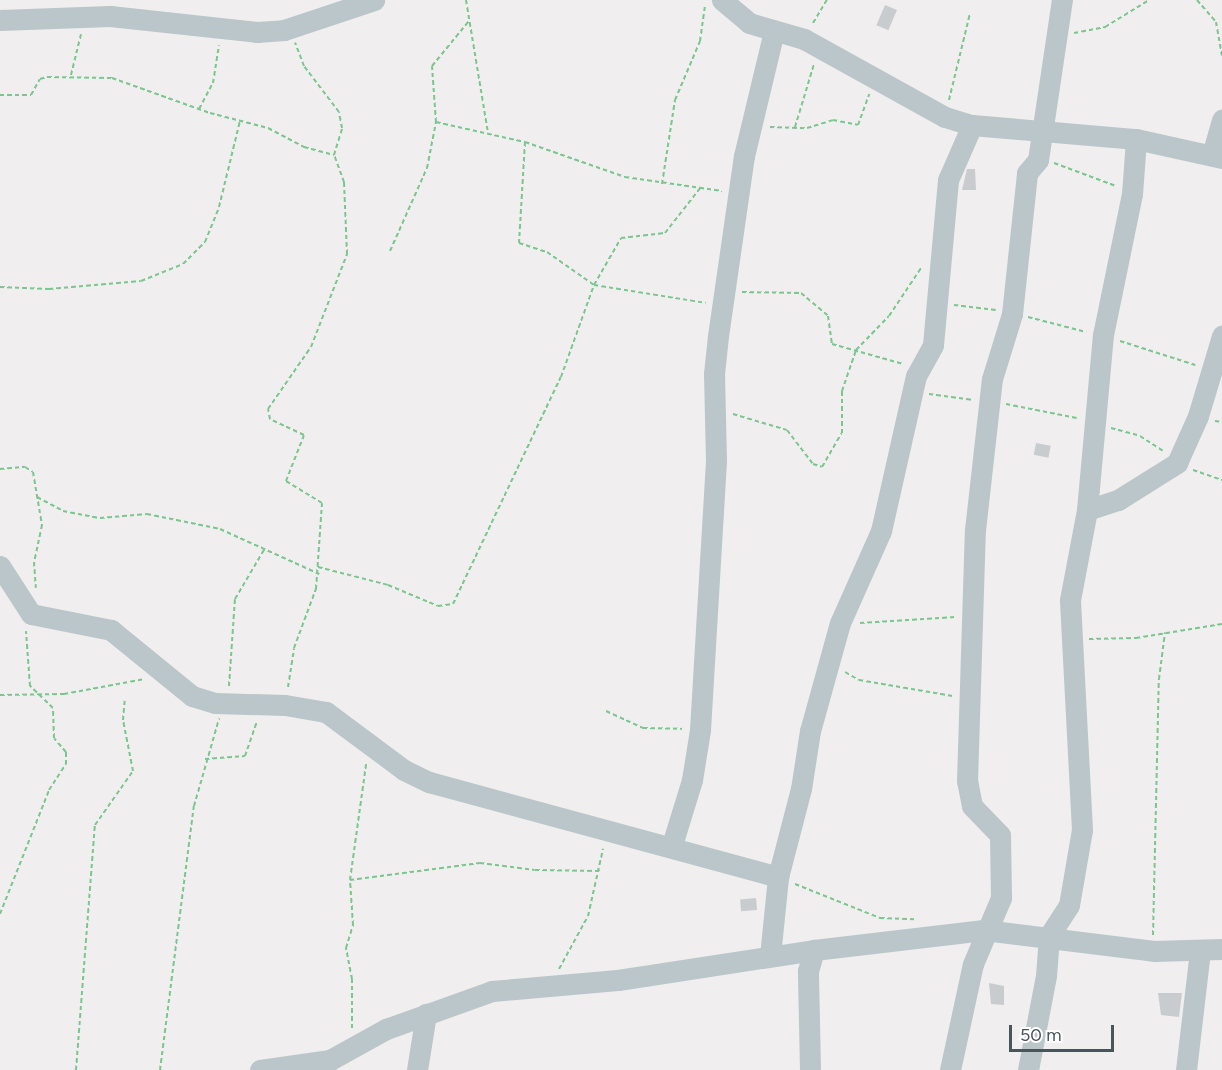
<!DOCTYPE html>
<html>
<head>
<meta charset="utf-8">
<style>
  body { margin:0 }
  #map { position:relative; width:1222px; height:1070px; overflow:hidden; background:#f0eeee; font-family:Figtree,sans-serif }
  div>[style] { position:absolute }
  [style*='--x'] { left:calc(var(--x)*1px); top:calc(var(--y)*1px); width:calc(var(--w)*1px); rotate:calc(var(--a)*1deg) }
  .building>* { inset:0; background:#c8cccf; transform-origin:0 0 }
  .path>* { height:2px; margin-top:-1px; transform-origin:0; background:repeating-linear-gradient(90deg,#7ac68e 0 4.5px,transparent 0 7.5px) }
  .minor>* { height:21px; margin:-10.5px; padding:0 10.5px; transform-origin:10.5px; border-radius:10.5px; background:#bac6c9 }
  span { translate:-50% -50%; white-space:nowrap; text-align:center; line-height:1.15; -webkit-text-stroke:4.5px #fff; paint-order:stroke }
  .scale { position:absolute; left:1009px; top:1025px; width:105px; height:27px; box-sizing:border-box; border:3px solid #485559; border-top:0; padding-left:8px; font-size:18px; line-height:21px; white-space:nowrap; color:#485559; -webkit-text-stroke:4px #fff; paint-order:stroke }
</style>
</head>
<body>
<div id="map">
  <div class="building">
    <div style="left:885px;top:5px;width:13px;height:22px;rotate:23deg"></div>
    <div style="clip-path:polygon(967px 169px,975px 169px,976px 190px,962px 190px)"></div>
    <div style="left:1036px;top:443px;width:15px;height:12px;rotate:11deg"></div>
    <div style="left:756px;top:898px;width:12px;height:16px;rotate:85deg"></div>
    <div style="clip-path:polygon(989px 983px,1004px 986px,1004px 1005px,991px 1004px)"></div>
    <div style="clip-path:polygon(1158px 993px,1182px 993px,1179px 1017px,1161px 1015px)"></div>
  </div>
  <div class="path">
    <div style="--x:466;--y:0;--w:135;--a:80.6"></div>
    <div style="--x:1197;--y:0;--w:29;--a:49"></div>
    <div style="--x:1216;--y:22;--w:34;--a:80"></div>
    <div style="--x:813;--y:23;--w:27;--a:-59"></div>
    <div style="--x:1074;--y:33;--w:32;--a:-11"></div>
    <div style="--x:1105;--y:27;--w:52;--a:-31.5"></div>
    <div style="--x:71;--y:75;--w:42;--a:-76.3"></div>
    <div style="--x:0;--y:95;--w:31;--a:0"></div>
    <div style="--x:31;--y:95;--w:18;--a:-61"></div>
    <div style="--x:40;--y:79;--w:7;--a:-16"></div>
    <div style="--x:47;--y:77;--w:65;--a:0.9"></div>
    <div style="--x:112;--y:78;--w:104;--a:19.7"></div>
    <div style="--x:210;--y:113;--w:60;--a:14.5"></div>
    <div style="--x:268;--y:128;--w:41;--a:27.8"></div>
    <div style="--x:304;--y:147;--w:31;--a:15"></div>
    <div style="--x:949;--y:100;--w:89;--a:-76.4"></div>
    <div style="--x:199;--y:109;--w:30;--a:-62"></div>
    <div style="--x:213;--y:83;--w:38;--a:-81"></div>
    <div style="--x:436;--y:122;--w:91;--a:12.7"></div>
    <div style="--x:525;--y:142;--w:106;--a:19.3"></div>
    <div style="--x:625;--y:177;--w:98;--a:8.2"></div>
    <div style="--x:770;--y:127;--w:37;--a:2"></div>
    <div style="--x:807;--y:128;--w:27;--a:-17"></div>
    <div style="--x:833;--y:120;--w:25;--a:11"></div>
    <div style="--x:858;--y:125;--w:33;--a:-70"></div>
    <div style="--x:795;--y:127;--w:66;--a:-73.2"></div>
    <div style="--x:525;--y:142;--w:101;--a:93.4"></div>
    <div style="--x:519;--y:243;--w:29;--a:18"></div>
    <div style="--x:547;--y:252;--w:57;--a:35.1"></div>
    <div style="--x:594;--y:285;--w:113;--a:9.1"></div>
    <div style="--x:1054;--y:163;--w:66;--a:20.4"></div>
    <div style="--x:662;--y:184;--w:85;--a:-81.2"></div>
    <div style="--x:675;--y:100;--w:64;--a:-67"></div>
    <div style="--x:700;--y:41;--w:36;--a:-82"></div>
    <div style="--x:390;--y:251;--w:91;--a:-66"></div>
    <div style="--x:427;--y:168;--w:47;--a:-78.9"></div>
    <div style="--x:436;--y:122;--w:56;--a:-94.1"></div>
    <div style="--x:432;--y:66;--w:58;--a:-50.6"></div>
    <div style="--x:0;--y:287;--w:49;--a:2.3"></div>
    <div style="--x:49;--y:289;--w:92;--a:-5"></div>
    <div style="--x:141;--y:281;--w:45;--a:-22"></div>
    <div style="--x:183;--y:264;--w:31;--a:-45"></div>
    <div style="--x:205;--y:242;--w:38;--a:-68"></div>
    <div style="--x:219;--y:207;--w:89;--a:-76.3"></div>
    <div style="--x:742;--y:292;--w:59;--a:1"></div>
    <div style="--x:801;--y:293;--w:35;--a:40"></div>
    <div style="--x:828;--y:316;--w:28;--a:82"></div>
    <div style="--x:832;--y:344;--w:74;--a:15.7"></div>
    <div style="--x:954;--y:305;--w:42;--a:6.8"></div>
    <div style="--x:1028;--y:317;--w:60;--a:14.5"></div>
    <div style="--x:1120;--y:341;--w:79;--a:17.7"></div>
    <div style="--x:929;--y:394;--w:45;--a:7.6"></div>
    <div style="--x:1006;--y:404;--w:72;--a:11.2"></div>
    <div style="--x:733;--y:414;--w:56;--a:16.5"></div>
    <div style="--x:787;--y:430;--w:43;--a:52.6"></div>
    <div style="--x:813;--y:464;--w:9;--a:18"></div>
    <div style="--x:822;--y:467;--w:39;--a:-60"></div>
    <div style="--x:842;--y:433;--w:42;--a:-90"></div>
    <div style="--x:842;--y:391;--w:43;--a:-71.1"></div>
    <div style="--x:856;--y:350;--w:47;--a:-45.9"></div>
    <div style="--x:889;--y:316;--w:58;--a:-56.3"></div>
    <div style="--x:1215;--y:421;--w:7;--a:8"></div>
    <div style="--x:1111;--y:428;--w:30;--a:15"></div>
    <div style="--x:1140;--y:436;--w:27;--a:33"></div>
    <div style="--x:0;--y:469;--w:25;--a:-5"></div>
    <div style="--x:25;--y:467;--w:9;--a:32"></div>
    <div style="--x:33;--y:472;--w:54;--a:80.4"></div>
    <div style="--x:42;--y:525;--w:38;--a:102"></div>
    <div style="--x:34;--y:562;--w:26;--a:86"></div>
    <div style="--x:1193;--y:470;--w:31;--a:19"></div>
    <div style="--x:37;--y:497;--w:30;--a:28"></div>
    <div style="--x:63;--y:511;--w:38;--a:11"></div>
    <div style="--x:100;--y:518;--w:47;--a:-4.9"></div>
    <div style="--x:147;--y:514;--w:75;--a:11.6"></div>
    <div style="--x:220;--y:529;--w:109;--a:24.4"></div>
    <div style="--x:318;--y:567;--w:72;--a:14.4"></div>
    <div style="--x:388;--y:585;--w:54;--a:22.8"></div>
    <div style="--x:438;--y:606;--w:15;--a:-8"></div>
    <div style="--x:453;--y:604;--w:251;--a:-64.6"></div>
    <div style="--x:561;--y:377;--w:98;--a:-70.3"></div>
    <div style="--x:594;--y:285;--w:54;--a:-60.1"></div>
    <div style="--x:621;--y:238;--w:44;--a:-6.5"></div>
    <div style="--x:665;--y:233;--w:58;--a:-52"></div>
    <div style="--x:860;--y:623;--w:96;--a:-3.6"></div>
    <div style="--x:1089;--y:639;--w:47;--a:-1.2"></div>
    <div style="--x:1136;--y:638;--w:87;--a:-9.2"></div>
    <div style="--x:845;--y:672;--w:16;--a:30"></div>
    <div style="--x:859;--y:680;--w:95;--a:9.7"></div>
    <div style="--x:229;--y:686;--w:87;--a:-86.1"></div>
    <div style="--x:235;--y:599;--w:59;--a:-59.5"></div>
    <div style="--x:288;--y:687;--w:39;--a:-81"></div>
    <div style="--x:294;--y:648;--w:63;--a:-69.6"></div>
    <div style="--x:316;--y:589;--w:86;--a:-86"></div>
    <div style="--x:322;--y:503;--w:42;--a:-148.6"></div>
    <div style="--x:286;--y:481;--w:49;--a:-68.6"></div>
    <div style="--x:304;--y:435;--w:38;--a:-155"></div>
    <div style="--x:270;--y:419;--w:10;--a:-101"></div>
    <div style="--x:268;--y:409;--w:75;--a:-55.3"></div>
    <div style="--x:311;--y:347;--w:100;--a:-68.8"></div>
    <div style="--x:347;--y:254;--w:72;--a:-92.4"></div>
    <div style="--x:344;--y:182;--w:29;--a:-110"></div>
    <div style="--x:334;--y:155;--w:28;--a:-73"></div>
    <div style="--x:342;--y:128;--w:16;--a:-101"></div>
    <div style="--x:339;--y:112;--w:58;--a:-127.3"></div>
    <div style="--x:304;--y:66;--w:25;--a:-111"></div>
    <div style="--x:0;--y:695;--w:64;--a:-0.9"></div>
    <div style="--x:64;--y:694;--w:82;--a:-10.5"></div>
    <div style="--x:606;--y:711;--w:41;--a:24.7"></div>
    <div style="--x:643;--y:728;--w:39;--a:1"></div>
    <div style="--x:205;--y:759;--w:40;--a:-4.3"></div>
    <div style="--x:245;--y:756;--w:36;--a:-71"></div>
    <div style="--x:350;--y:880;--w:131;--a:-7.5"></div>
    <div style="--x:480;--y:863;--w:55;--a:7.3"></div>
    <div style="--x:535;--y:870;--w:65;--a:0.9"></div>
    <div style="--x:795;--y:884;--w:92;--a:21.8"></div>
    <div style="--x:880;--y:918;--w:34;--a:2"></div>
    <div style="--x:0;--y:914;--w:133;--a:-68.4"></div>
    <div style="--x:49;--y:790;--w:31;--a:-57"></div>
    <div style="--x:66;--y:764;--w:12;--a:-90"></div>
    <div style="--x:66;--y:752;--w:18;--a:-131"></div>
    <div style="--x:54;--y:738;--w:30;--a:-92"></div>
    <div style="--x:53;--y:708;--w:32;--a:-136"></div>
    <div style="--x:30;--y:686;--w:55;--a:-94.2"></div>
    <div style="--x:1153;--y:935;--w:256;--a:-88.7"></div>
    <div style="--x:1159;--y:679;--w:47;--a:-82.7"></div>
    <div style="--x:559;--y:969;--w:60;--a:-61.3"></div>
    <div style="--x:588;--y:916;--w:69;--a:-77.4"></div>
    <div style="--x:352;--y:1028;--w:49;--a:-90"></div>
    <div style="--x:352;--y:979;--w:32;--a:-101"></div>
    <div style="--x:346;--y:948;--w:24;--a:-73"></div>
    <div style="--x:353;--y:925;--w:45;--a:-93.8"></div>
    <div style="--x:350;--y:880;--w:117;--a:-82.1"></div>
    <div style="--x:76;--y:1070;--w:246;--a:-85.6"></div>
    <div style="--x:95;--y:825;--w:66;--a:-54.9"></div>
    <div style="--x:133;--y:771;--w:52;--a:-101.1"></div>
    <div style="--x:123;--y:720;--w:21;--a:-85"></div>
    <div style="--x:160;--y:1070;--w:266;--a:-82.7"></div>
    <div style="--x:194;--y:806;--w:91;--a:-74"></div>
  </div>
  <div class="minor">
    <div style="--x:722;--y:0;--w:35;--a:40"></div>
    <div style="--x:749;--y:23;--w:57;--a:16.2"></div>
    <div style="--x:804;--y:39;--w:161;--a:29"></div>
    <div style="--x:945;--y:117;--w:28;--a:17"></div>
    <div style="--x:972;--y:125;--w:165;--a:4.9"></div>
    <div style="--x:1136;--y:139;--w:88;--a:12.5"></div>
    <div style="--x:0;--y:20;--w:110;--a:-2.1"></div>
    <div style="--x:110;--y:16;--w:148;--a:6.2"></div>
    <div style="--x:257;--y:32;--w:27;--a:-4"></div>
    <div style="--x:284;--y:30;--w:95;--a:-18.4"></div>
    <div style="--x:1212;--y:155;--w:37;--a:-74"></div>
    <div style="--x:1087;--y:510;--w:33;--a:-18"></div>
    <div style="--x:1118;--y:500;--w:70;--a:-32.1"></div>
    <div style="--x:1177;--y:463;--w:51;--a:-65.9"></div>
    <div style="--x:1198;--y:416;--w:84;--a:-73.3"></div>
    <div style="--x:0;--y:566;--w:57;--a:57.1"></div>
    <div style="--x:31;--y:614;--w:82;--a:11.3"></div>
    <div style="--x:111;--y:630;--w:104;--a:39.2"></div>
    <div style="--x:192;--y:696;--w:24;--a:17"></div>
    <div style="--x:215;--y:703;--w:70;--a:1.6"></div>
    <div style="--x:285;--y:705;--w:42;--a:9.7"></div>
    <div style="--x:326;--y:712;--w:97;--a:36.6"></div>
    <div style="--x:404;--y:770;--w:28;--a:26"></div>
    <div style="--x:429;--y:782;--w:362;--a:15.2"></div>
    <div style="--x:672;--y:845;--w:68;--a:-72.9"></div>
    <div style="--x:692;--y:780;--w:51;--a:-80.9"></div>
    <div style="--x:700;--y:730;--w:269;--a:-86.6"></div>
    <div style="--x:716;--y:461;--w:87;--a:-91.3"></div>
    <div style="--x:714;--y:374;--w:38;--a:-84"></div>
    <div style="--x:718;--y:336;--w:182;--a:-81.8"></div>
    <div style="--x:744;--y:156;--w:129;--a:-76.5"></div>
    <div style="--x:770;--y:956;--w:79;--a:-84.2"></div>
    <div style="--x:778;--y:877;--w:91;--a:-75.4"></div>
    <div style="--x:801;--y:789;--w:59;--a:-81.2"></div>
    <div style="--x:810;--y:731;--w:112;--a:-74.5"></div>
    <div style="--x:840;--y:623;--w:101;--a:-66"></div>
    <div style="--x:881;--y:531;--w:159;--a:-77.3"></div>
    <div style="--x:916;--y:376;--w:35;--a:-61"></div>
    <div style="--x:933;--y:345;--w:166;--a:-84.8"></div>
    <div style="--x:948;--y:180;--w:60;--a:-66.4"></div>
    <div style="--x:260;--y:1070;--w:71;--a:-8.1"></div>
    <div style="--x:330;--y:1060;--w:64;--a:-29"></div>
    <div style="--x:386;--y:1029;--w:113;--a:-19.7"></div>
    <div style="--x:492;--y:991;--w:126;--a:-5"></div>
    <div style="--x:618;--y:980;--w:198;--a:-8.7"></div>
    <div style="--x:814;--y:950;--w:171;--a:-6.7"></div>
    <div style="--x:984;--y:930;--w:171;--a:7"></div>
    <div style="--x:1154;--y:951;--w:68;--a:-1.7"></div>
    <div style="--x:417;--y:1070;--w:57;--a:-80.9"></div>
    <div style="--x:810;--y:1070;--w:99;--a:-91.2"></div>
    <div style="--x:808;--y:971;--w:22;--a:-74"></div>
    <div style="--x:950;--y:1070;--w:108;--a:-77.8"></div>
    <div style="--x:973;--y:964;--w:72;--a:-67"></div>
    <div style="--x:1001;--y:898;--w:63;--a:-90.9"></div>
    <div style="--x:1000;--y:835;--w:40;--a:-134"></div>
    <div style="--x:972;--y:806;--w:25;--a:-101"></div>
    <div style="--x:967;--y:781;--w:251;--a:-88.2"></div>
    <div style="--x:975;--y:530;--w:152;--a:-83.6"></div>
    <div style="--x:992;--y:379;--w:68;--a:-72.9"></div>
    <div style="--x:1012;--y:314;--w:142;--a:-83.9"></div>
    <div style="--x:1027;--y:173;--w:17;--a:-50"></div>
    <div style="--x:1038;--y:160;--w:162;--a:-81.5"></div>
    <div style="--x:1028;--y:1070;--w:96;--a:-79.2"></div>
    <div style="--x:1046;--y:976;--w:40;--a:-85.7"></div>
    <div style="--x:1049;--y:936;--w:37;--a:-57"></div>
    <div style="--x:1069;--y:905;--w:76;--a:-80.2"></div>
    <div style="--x:1082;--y:830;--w:230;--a:-93"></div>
    <div style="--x:1070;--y:600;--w:92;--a:-79.3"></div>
    <div style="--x:1087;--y:510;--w:176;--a:-84.8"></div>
    <div style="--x:1103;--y:335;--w:144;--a:-78.4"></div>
    <div style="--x:1132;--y:194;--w:55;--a:-85.8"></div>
    <div style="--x:1186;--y:1070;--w:120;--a:-83.3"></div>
  </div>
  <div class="scale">50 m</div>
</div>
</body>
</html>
